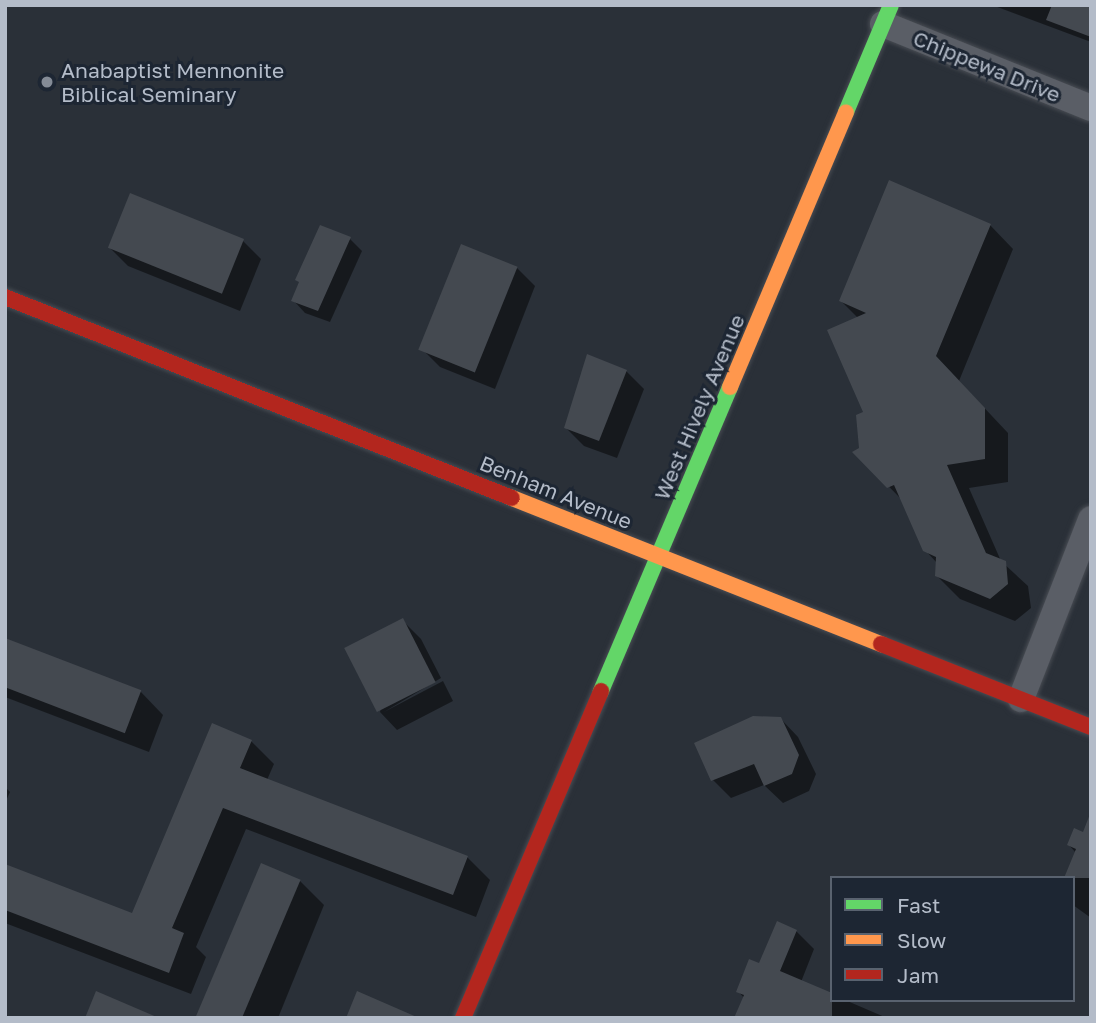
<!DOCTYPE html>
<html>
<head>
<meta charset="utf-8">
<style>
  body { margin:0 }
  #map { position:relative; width:1096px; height:1023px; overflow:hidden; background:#2a3038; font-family:"Golos Text",sans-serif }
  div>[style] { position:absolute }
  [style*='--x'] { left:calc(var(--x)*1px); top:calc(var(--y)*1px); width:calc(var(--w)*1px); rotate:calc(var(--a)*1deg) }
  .shadow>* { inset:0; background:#0007 }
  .building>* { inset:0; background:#444950; transform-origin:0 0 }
  .roads { filter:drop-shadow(0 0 2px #484c53) drop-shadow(0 0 2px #484c53) }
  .street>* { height:26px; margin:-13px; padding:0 13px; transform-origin:13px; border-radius:13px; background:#5a5e66 }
  .fast>* { height:16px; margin:-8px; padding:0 8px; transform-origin:8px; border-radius:8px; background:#63d668 }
  .slow>* { height:16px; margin:-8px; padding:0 8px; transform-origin:8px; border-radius:8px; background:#ff974d }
  .jam>* { height:16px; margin:-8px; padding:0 8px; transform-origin:8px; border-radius:8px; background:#b3261e }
  .dots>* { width:19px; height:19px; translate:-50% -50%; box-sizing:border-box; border:4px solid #1d2633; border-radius:50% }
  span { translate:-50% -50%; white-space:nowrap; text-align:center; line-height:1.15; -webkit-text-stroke:6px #1d2633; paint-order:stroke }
  .street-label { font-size:21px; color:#b4bcc9 }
  .poi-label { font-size:21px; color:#b4bcc9 }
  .left { translate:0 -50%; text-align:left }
  .frame { position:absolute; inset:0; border:7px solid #b4bcc9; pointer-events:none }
  .legend { position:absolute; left:830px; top:876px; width:245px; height:126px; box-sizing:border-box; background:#1d2633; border:2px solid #59626f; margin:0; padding:9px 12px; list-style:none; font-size:21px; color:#b4bcc9 }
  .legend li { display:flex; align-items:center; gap:14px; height:35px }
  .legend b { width:35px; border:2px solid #59626f }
</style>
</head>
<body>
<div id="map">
  <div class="shadow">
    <div style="clip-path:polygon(992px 5px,1091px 5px,1091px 42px)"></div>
    <div style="clip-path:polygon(990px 225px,1013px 249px,959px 381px,1008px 433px,1008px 482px,969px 488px,1001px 561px,1028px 586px,1031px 608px,1015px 621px,960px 599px,936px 575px,937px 563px,925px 550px,903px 501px,855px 452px,861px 449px,865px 413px,858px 318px,841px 301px)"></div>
    <div style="clip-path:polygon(350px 239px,362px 251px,330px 322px,305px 313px,294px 301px)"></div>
    <div style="clip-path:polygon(243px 241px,261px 259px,240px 311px,128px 266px,110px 248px)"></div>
    <div style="clip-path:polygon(517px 268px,535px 286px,495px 389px,440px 367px,422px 349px)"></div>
    <div style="clip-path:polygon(626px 371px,644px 389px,617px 458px,584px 446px,566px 428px)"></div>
    <div style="clip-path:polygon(403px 621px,421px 639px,441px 678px,384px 712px,443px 681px,453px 701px,397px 730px,380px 712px)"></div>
    <div style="clip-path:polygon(5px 639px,140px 691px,163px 715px,149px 752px,5px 697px)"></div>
    <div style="clip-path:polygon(780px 718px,798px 737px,816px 774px,809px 791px,783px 803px,764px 785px,731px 798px,713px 780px)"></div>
    <div style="clip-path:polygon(251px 741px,274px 764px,267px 780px,467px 857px,490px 880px,476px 917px,246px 829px,196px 947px,206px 957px,191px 994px,5px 923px,5px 866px,133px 915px)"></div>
    <div style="clip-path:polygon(5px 787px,10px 792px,5px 803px)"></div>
    <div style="clip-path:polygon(1091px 819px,1091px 918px,1073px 905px,1076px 853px,1069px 845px,1084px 834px)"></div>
    <div style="clip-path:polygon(300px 881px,324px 905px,278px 1018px,199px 1018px)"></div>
    <div style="clip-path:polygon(796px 931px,814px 949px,801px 982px,832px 1000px,845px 1000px,887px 1018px,736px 1018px,744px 998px,738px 991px)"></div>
  </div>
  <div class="building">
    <div style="clip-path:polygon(1052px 5px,1091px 5px,1091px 37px,1046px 20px)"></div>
    <div style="clip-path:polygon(889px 180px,991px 224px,936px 356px,985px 408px,985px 459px,947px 465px,986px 553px,1006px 561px,1008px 584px,990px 599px,935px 576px,936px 557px,923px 551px,894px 485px,887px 488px,852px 452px,859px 448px,856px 415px,863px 412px,827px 330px,866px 313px,839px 301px)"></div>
    <div style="left:130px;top:193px;width:123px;height:59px;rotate:22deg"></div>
    <div style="clip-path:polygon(320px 225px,351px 237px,318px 311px,291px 301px,299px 282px,295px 280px)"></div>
    <div style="left:461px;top:244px;width:61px;height:114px;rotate:22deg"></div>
    <div style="clip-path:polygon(587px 354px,627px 370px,599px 441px,564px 428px)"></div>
    <div style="left:403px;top:618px;width:72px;height:66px;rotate:63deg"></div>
    <div style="left:5px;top:638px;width:146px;height:46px;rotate:21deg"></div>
    <div style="clip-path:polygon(753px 716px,781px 717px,799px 755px,792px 774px,764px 786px,754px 764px,711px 781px,694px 743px)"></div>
    <div style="clip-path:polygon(212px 723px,252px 740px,240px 768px,468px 856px,453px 895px,223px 808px,172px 928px,184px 933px,169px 973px,5px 910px,5px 864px,132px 913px)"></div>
    <div style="clip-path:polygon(1090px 814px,1091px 878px,1064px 878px,1076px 849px,1067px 845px,1074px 828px,1083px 832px)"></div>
    <div style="left:261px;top:863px;width:43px;height:168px;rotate:23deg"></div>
    <div style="clip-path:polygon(777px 921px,797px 930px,780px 971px,832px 993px,832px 1018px,734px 1018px,744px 995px,736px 992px,749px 959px,759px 963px)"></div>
    <div style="clip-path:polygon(96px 991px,159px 1018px,85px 1018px)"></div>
    <div style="clip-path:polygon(357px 991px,419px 1018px,346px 1018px)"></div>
  </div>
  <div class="roads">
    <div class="street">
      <div style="--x:883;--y:24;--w:224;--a:22"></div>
      <div style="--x:1021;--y:699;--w:193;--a:-68.7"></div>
    </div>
    <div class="fast">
      <div style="--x:846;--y:112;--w:116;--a:-67.2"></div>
      <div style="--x:601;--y:691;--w:330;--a:-67"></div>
    </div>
    <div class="slow">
      <div style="--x:730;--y:387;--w:298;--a:-67.1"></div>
      <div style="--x:512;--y:498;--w:397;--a:21.6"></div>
    </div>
    <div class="jam">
      <div style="--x:5;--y:297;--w:545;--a:21.63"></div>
      <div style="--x:881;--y:644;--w:226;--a:21.6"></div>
      <div style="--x:463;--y:1018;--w:355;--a:-67.1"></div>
    </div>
  </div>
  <div class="dots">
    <div style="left:47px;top:82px;background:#848b96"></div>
  </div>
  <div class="street-label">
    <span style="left:987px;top:66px;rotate:22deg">Chippewa Drive</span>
    <span style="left:699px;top:407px;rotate:-67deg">West Hively Avenue</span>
    <span style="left:556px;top:492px;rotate:22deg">Benham Avenue</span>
  </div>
  <div class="poi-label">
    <span class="left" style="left:61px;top:82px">Anabaptist Mennonite<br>Biblical Seminary</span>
  </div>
  <div class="frame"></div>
  <ul class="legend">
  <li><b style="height:9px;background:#63d668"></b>Fast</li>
  <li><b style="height:9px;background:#ff974d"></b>Slow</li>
  <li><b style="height:9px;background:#b3261e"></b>Jam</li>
  </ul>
</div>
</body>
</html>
